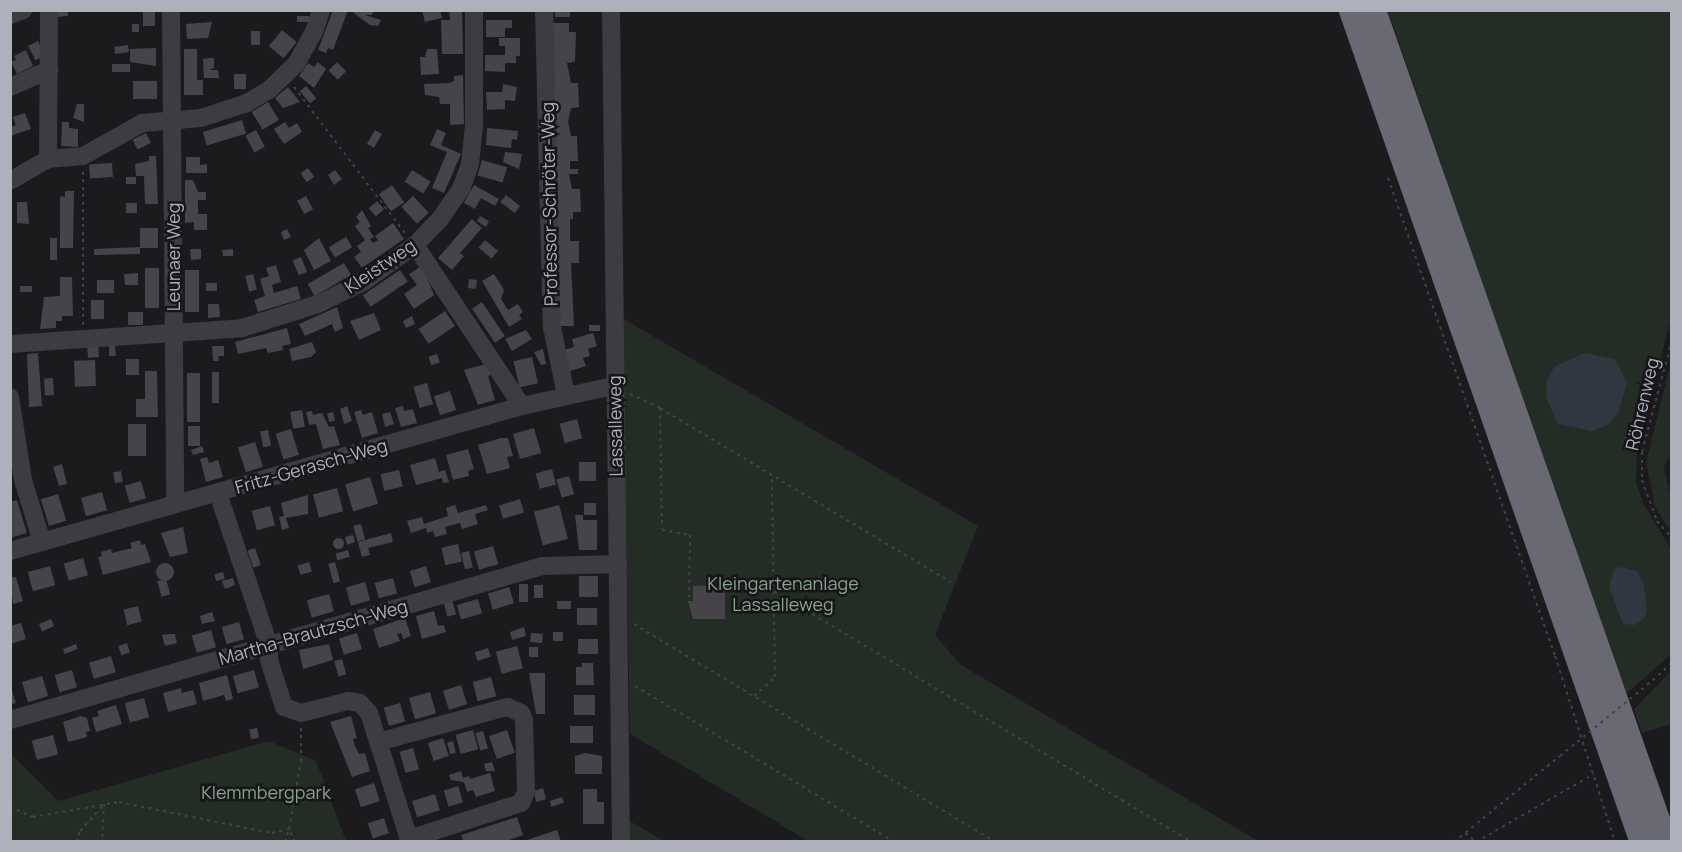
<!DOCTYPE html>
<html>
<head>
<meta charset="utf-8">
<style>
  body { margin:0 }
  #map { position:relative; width:1682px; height:852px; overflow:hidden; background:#1b1a1c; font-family:Manrope,sans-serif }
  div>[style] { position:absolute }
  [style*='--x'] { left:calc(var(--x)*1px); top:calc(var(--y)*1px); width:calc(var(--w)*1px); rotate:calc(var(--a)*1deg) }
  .green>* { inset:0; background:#242c26 }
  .water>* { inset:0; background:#313740 }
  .building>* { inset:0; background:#454549; transform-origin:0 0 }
  .round { border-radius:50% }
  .path>* { height:2px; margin-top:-1px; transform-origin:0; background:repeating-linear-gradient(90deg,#424348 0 3px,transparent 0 7.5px) }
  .minor>* { height:18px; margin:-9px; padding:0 9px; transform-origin:9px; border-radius:9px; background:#3c3c41 }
  .highway>* { height:27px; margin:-13.5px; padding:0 13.5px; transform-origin:13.5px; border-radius:13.5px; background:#686972 }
  .path-bridge>* { height:2px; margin-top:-1px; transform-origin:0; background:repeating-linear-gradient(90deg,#424348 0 3px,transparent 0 7.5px) }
  span { translate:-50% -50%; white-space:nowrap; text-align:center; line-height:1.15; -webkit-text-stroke:5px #161517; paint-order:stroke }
  .street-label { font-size:18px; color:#aeb0bb }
  .park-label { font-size:18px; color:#87a48c }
  .frame { position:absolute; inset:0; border:12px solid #aeb0bb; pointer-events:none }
</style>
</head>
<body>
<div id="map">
  <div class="green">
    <div style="clip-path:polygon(1388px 11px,1671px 11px,1671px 318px,1637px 454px,1636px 482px,1643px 503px,1671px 549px,1671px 654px,1625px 695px)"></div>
    <div style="clip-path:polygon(622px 318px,978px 526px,935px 635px,961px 665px,1258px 841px,808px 841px,630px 734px)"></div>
    <div style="clip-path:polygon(1671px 361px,1671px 454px,1664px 466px,1671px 499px,1671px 532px,1655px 507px,1646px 462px)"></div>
    <div style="clip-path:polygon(1671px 671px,1671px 724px,1642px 733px,1634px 709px)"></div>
    <div style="clip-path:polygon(269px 741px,316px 761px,346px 841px,11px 841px,11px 754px,59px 801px)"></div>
    <div style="clip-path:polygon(628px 820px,664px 841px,630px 841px)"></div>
  </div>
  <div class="water">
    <div style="clip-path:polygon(1585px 353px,1615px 359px,1627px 383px,1619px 411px,1608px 425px,1591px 431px,1558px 424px,1546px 398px,1547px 379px,1555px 366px)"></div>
    <div style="clip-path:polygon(1621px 567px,1637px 571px,1643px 582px,1647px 610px,1645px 618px,1635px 625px,1623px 624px,1609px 587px,1614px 569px)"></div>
  </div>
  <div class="building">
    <div style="clip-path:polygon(55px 10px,68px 10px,68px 16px,55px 17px)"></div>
    <div style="left:143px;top:10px;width:12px;height:16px"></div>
    <div style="clip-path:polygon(333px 10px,348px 10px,333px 50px,328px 48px,326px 53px,318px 50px)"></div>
    <div style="clip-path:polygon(350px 10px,374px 10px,372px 15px,365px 15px,381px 20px,378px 26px,370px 25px)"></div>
    <div style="clip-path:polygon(422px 10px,440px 10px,442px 18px,425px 22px)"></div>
    <div style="clip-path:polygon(449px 10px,462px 10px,463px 54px,442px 54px,441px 20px,450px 20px)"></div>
    <div style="left:555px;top:10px;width:15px;height:7px"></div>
    <div style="left:297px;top:16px;width:12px;height:6px"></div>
    <div style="clip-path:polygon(486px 20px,512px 20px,512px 28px,505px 28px,505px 37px,486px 37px)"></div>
    <div style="clip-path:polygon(212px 22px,208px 38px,187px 39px,186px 24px)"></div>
    <div style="clip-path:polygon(553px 23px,569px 23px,569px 32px,576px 32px,575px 62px,567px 63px,571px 83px,578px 83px,579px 107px,571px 108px,568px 122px,571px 136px,577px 136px,578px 161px,570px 161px,570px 169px,578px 169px,578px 174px,569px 174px,570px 180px,572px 189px,580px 189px,581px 212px,573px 212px,573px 219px,570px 219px,570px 241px,579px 241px,579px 263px,571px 263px,574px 326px,560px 326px)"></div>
    <div style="left:132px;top:24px;width:7px;height:8px"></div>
    <div style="left:282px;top:30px;width:19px;height:21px;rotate:39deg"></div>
    <div style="left:251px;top:31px;width:9px;height:14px"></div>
    <div style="clip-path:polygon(499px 38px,520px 38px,520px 56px,516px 56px,516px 63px,505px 63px,505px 72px,485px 71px,485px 55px,505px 55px,505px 46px,499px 46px)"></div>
    <div style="left:38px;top:41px;width:16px;height:11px;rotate:63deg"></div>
    <div style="left:128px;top:45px;width:7px;height:14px;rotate:82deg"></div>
    <div style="clip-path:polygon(156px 48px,156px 66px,130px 62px,130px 49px)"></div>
    <div style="clip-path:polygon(184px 49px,197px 49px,197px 80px,203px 80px,203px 95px,184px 95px)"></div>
    <div style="clip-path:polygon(427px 49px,437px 49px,439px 74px,421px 75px,420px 57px,425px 57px)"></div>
    <div style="clip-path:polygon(26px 50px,33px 66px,17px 74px,11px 62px,16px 60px,14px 56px)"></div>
    <div style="clip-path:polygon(209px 58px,214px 58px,214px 68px,209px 70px,218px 70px,219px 78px,204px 78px,203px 59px)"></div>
    <div style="clip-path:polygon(318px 62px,326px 69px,314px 88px,299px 76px,308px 63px,314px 67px)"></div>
    <div style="left:337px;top:62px;width:13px;height:12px;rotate:45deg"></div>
    <div style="left:112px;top:64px;width:18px;height:8px"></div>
    <div style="left:234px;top:74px;width:12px;height:15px"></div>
    <div style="clip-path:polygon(463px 75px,464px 124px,450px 125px,450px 104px,440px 104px,439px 97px,425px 95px,424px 84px,449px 83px,454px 81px,454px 76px)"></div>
    <div style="left:133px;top:81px;width:24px;height:18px"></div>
    <div style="clip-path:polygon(503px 84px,517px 87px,515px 101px,505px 100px,505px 109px,487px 110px,486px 92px,502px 92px)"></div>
    <div style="left:306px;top:86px;width:16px;height:8px;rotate:50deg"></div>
    <div style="clip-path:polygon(288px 87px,300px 102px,283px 108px,275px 98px)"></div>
    <div style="left:268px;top:102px;width:21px;height:19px;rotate:59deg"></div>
    <div style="clip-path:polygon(77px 104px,84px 104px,84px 122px,73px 118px)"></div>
    <div style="clip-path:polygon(25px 113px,31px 129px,10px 136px,10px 127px,16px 125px,13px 117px)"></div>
    <div style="left:242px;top:120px;width:14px;height:41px;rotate:73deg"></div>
    <div style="clip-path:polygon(62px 122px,69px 122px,69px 128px,78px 129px,78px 147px,61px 146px)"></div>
    <div style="clip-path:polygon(285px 122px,289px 128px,297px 123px,302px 132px,284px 144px,274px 129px)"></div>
    <div style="clip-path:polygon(487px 128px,518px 131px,517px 140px,512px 139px,511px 148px,486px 145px)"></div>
    <div style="clip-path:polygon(437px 129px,446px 133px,441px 145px,461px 154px,444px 193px,432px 188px,447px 152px,430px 145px)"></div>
    <div style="left:256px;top:130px;width:19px;height:12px;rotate:62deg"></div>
    <div style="left:375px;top:130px;width:8px;height:16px;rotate:30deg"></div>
    <div style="left:146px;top:133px;width:11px;height:15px;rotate:63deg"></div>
    <div style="clip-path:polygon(505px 152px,522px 154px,519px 169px,503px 162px)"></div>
    <div style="clip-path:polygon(149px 156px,156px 156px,158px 204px,145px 204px,144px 176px,136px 176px,135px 164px,149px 161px)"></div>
    <div style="clip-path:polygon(186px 157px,200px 157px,200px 165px,207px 164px,207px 173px,186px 173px)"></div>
    <div style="left:482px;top:160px;width:26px;height:16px;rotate:16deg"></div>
    <div style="left:112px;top:163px;width:14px;height:23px;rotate:86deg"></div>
    <div style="left:308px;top:168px;width:11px;height:9px;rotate:56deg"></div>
    <div style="clip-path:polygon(335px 170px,342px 179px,334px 185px,328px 175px)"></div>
    <div style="left:412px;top:170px;width:22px;height:14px;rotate:32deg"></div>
    <div style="left:126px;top:177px;width:10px;height:7px"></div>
    <div style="clip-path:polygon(185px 180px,193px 180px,198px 192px,206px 192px,206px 200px,198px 200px,198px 214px,207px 214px,207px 230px,194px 230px,194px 222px,185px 223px)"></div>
    <div style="left:392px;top:185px;width:21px;height:16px;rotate:55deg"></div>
    <div style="clip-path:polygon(474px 185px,499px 199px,495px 206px,481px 198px,475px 209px,464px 203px)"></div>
    <div style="clip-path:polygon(65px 191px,74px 191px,73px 248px,60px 248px,60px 196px,65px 197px)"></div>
    <div style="left:506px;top:195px;width:18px;height:9px;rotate:38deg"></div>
    <div style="left:306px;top:196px;width:15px;height:10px;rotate:62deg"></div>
    <div style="left:413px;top:196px;width:23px;height:16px;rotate:47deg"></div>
    <div style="left:377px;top:201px;width:11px;height:11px;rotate:49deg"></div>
    <div style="clip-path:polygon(17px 202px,27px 202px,29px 224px,17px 223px)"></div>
    <div style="left:137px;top:203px;width:10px;height:11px;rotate:90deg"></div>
    <div style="clip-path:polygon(362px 210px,371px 226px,368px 228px,374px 237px,370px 239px,373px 243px,378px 240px,375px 236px,393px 223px,404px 239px,362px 268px,354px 257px,361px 252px,357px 246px,365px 240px,355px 226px,360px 222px,356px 217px)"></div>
    <div style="clip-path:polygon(480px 216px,489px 221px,486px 227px,477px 221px)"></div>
    <div style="clip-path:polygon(472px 219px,482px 228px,460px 253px,464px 256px,452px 270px,438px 258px)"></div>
    <div style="left:140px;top:228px;width:18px;height:20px"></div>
    <div style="clip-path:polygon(287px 229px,291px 237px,284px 240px,281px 232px)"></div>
    <div style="left:346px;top:237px;width:12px;height:20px;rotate:59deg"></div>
    <div style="left:50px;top:238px;width:7px;height:22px"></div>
    <div style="clip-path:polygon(319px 238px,331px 261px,314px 270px,304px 250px)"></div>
    <div style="left:485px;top:240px;width:17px;height:10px;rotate:40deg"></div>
    <div style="clip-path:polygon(140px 247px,140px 254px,94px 255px,94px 249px)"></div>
    <div style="clip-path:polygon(190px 249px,201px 249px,201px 259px,191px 260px)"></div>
    <div style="clip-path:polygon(233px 249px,233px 256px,223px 256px,222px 250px)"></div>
    <div style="left:301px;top:257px;width:16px;height:9px;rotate:68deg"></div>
    <div style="left:344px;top:263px;width:14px;height:42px;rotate:60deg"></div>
    <div style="clip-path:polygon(276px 265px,281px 282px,272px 285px,274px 293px,297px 286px,301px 299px,258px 312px,254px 300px,265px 296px,260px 279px,269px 276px,266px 268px)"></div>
    <div style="clip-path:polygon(422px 266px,434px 295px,414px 309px,404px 294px,417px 285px,409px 274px)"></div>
    <div style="left:145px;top:268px;width:14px;height:40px"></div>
    <div style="left:185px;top:270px;width:14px;height:42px"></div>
    <div style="left:400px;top:270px;width:14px;height:45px;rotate:56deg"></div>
    <div style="clip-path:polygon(138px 273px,138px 285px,125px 285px,124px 274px)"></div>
    <div style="left:253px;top:274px;width:16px;height:8px;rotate:76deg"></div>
    <div style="clip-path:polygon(494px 274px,504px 290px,501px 299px,508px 310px,518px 304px,523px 312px,519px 315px,522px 319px,509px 327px,482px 281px)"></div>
    <div style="clip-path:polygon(60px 277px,72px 277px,73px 316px,62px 316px,62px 321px,56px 321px,56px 328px,40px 329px,44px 297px,60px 296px)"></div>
    <div style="left:469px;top:279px;width:8px;height:9px;rotate:7deg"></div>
    <div style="left:97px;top:280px;width:17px;height:13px"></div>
    <div style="left:206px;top:283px;width:11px;height:8px"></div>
    <div style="left:20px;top:286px;width:12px;height:6px"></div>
    <div style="left:104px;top:300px;width:19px;height:13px;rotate:90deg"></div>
    <div style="left:482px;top:302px;width:41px;height:12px;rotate:56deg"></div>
    <div style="clip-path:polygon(208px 304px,219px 304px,220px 317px,208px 318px)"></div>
    <div style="clip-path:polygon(337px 307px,343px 328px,335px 332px,332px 324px,305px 336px,299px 324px)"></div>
    <div style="left:445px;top:311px;width:18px;height:32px;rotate:56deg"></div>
    <div style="left:128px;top:312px;width:15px;height:13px"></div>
    <div style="clip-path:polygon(374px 313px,381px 330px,359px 340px,350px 321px)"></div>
    <div style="clip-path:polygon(412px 316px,415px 324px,406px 328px,403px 321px)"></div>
    <div style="left:589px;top:325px;width:11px;height:6px"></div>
    <div style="clip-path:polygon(287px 328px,291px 344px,282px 346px,283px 350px,268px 353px,266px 348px,238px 354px,235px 342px)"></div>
    <div style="clip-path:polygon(526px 330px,532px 339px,512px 351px,505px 339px)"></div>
    <div style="clip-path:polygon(593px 333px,597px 346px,588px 349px,590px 356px,583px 358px,586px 366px,570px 371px,564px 350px,574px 347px,572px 339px)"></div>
    <div style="clip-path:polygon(312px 342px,316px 352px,311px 357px,292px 361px,289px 349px)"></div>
    <div style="left:98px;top:343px;width:14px;height:11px;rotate:86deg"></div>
    <div style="clip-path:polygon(109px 346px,115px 346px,116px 356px,109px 356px)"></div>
    <div style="clip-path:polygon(212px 346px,224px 346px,224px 356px,218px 356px,219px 361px,213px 361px)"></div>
    <div style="clip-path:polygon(543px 349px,546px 364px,541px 365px,534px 352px)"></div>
    <div style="clip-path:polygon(38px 353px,42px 406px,29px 407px,27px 354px)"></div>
    <div style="left:437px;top:354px;width:9px;height:9px;rotate:72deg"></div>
    <div style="left:532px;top:357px;width:27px;height:19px;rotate:77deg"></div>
    <div style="left:126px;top:359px;width:13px;height:16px"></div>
    <div style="left:95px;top:360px;width:26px;height:21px;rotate:88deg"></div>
    <div style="clip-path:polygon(486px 364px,493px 374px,488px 376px,495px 400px,478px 405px,464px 370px)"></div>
    <div style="clip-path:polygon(145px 371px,157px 371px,158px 417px,136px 417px,136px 399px,145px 399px)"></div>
    <div style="left:212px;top:372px;width:7px;height:31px"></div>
    <div style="left:187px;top:373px;width:13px;height:49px"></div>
    <div style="left:53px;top:378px;width:17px;height:9px;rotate:87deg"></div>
    <div style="left:427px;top:383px;width:22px;height:14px;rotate:74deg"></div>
    <div style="left:450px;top:391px;width:20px;height:17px;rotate:72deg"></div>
    <div style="clip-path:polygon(347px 406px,352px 421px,344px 424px,340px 409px)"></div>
    <div style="clip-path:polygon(403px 406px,404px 411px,413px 409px,417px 423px,401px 427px,395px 408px)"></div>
    <div style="left:302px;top:410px;width:17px;height:12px;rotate:80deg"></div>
    <div style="clip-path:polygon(361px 410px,363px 415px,372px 412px,378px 433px,362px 438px,354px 412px)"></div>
    <div style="clip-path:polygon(312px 411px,313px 415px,322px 413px,329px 427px,334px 426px,340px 445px,323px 449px,316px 424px,309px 425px,306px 412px)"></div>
    <div style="left:333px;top:412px;width:9px;height:6px;rotate:77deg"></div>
    <div style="clip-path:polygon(390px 412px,394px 424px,385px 427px,382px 414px)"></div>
    <div style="left:577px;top:419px;width:20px;height:18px;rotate:75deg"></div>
    <div style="left:128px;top:424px;width:18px;height:32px"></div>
    <div style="left:200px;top:426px;width:20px;height:12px;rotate:90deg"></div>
    <div style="left:534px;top:428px;width:26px;height:22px;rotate:74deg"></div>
    <div style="left:291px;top:429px;width:27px;height:16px;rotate:73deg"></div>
    <div style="left:268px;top:430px;width:16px;height:8px;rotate:79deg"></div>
    <div style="clip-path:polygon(501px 438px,508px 438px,513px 456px,507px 457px,510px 468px,487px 474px,478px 445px)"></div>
    <div style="left:255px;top:442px;width:26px;height:18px;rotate:72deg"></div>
    <div style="clip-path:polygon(202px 446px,204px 452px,193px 455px,191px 450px)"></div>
    <div style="clip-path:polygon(468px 449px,474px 469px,468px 471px,469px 476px,453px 480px,446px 455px)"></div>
    <div style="clip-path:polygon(207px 457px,209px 463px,218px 460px,223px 477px,206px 482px,200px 459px)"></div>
    <div style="clip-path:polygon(435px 458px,439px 472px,445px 470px,449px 482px,443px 483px,442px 478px,416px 485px,410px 465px)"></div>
    <div style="left:579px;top:462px;width:17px;height:19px"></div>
    <div style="clip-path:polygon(62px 464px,67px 484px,59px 486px,53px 467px)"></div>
    <div style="left:552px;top:469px;width:16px;height:17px;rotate:75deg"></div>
    <div style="left:399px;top:470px;width:17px;height:19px;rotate:77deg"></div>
    <div style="left:121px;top:471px;width:11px;height:8px;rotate:80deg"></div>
    <div style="left:569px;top:476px;width:19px;height:13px;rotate:74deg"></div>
    <div style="left:370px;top:477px;width:28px;height:26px;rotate:73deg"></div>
    <div style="left:141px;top:481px;width:18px;height:17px;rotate:74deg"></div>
    <div style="left:337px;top:488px;width:24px;height:25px;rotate:75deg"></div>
    <div style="left:102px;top:492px;width:19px;height:22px;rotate:74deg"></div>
    <div style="left:58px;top:494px;width:28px;height:18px;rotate:73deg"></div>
    <div style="clip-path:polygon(308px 495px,308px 514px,286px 518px,289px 528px,282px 530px,279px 517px,284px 516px,281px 503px)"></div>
    <div style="left:520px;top:499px;width:14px;height:22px;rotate:73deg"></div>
    <div style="clip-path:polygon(17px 500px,27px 533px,10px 538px,10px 502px)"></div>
    <div style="left:596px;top:503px;width:12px;height:12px;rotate:90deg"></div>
    <div style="clip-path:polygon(455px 505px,458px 513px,486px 505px,488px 510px,475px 514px,478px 524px,462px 529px,460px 523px,445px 527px,447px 534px,435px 537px,433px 531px,427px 533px,426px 528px,411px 533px,407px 521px,422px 517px,424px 524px,448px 516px,446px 508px)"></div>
    <div style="left:559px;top:505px;width:35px;height:26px;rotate:75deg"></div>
    <div style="left:270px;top:506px;width:20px;height:19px;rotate:75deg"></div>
    <div style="clip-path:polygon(575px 515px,583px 515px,583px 520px,597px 520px,597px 550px,579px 550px)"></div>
    <div style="left:361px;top:524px;width:16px;height:8px;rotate:75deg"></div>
    <div style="clip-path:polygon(183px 527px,188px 553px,170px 557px,161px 533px)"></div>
    <div style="clip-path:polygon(391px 533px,393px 542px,368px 548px,370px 555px,362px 557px,358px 542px)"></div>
    <div style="clip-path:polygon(353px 535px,355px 542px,347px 545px,345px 537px)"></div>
    <div class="round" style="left:332.5px;top:537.5px;width:11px;height:11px"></div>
    <div style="clip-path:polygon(140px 540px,141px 545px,145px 544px,151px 562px,103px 575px,98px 557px,102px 556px,101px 552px,111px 549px,112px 553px,132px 548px,130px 543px)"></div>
    <div style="left:458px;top:544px;width:18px;height:17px;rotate:77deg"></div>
    <div style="left:493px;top:546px;width:19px;height:20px;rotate:74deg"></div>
    <div style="left:255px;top:548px;width:18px;height:8px;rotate:71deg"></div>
    <div style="left:348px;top:550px;width:7px;height:13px;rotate:74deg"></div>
    <div style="left:469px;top:551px;width:17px;height:8px;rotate:77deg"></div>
    <div style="left:83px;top:558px;width:18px;height:20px;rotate:74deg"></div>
    <div style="left:309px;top:562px;width:10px;height:12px;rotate:73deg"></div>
    <div style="left:335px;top:562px;width:20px;height:7px;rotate:75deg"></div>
    <div class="round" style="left:156px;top:563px;width:18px;height:18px"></div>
    <div style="left:50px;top:566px;width:20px;height:23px;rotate:75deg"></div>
    <div style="left:426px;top:566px;width:17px;height:17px;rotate:73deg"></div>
    <div style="left:223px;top:572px;width:7px;height:9px;rotate:74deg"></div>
    <div style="left:598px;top:576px;width:21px;height:19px;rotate:90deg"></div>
    <div style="clip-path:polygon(16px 577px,23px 601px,13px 604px,10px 578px)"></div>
    <div style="clip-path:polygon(233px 578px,235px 585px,225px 589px,222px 581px)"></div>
    <div style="left:393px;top:578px;width:16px;height:19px;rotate:75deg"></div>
    <div style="left:166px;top:579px;width:16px;height:9px;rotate:75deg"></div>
    <div style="left:365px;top:582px;width:19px;height:20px;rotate:74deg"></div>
    <div style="left:519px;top:584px;width:9px;height:18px"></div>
    <div style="left:534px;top:585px;width:9px;height:13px"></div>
    <div style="clip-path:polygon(725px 585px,725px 619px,693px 619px,688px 601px,693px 601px,693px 586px)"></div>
    <div style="left:509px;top:587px;width:17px;height:22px;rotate:73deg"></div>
    <div style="left:329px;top:594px;width:18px;height:23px;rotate:74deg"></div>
    <div style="left:452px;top:599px;width:16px;height:9px;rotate:75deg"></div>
    <div style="left:478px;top:599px;width:15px;height:22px;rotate:74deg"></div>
    <div style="left:557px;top:601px;width:14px;height:8px"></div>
    <div style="left:138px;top:606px;width:16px;height:15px;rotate:76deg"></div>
    <div style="left:577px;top:608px;width:20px;height:17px"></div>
    <div style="clip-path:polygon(434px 611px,438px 626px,444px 625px,446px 632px,422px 639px,416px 616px)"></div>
    <div style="clip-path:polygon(212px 612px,215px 621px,202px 624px,200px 616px)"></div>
    <div style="clip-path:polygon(405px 618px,411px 636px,403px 639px,401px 633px,397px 634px,400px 641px,379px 648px,373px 629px)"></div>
    <div style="left:51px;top:619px;width:8px;height:13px;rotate:67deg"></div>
    <div style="left:239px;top:622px;width:18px;height:18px;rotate:74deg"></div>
    <div style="clip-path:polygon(21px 623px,26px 639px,10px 644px,10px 626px)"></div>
    <div style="clip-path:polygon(524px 627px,526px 636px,512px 640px,510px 632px)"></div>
    <div style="left:211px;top:630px;width:18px;height:20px;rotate:74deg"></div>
    <div style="left:553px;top:632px;width:10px;height:9px"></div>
    <div style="left:357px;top:633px;width:17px;height:19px;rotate:73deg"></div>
    <div style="left:531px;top:633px;width:12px;height:9px;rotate:5deg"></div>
    <div style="clip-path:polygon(169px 634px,175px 634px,177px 643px,165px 646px,162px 635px)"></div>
    <div style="left:578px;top:639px;width:20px;height:15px"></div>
    <div style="left:127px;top:643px;width:10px;height:9px;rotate:73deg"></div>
    <div style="left:76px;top:644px;width:5px;height:14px;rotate:68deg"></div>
    <div style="clip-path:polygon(329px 644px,333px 660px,303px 669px,299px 650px)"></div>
    <div style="left:517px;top:646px;width:23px;height:22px;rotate:75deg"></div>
    <div style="left:529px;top:647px;width:9px;height:10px"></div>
    <div style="left:488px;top:648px;width:9px;height:14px;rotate:72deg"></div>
    <div style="left:111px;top:656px;width:17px;height:23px;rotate:73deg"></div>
    <div style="left:342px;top:659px;width:16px;height:8px;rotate:75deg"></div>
    <div style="clip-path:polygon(582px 663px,593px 663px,594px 685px,576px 685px,576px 667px,582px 667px)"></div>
    <div style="left:72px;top:670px;width:18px;height:18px;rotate:74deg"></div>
    <div style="left:254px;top:670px;width:18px;height:22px;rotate:74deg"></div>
    <div style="clip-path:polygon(529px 673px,545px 673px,545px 714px,536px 714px)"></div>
    <div style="clip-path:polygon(227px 675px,233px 699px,226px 701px,224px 695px,203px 701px,199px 683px)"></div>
    <div style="left:42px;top:676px;width:21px;height:21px;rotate:73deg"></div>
    <div style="left:491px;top:677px;width:20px;height:19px;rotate:75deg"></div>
    <div style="clip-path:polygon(10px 685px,16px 703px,10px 705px)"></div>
    <div style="left:461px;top:685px;width:20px;height:19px;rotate:72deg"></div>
    <div style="clip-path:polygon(181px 688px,182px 693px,193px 690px,197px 704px,168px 712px,163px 693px)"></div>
    <div style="left:430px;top:692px;width:22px;height:22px;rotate:74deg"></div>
    <div style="left:574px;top:695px;width:21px;height:20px"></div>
    <div style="left:144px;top:698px;width:20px;height:20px;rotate:75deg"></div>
    <div style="left:400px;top:703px;width:19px;height:17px;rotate:74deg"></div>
    <div style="clip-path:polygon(116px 705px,122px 724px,96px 732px,92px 718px,99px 716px,97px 711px)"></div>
    <div style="clip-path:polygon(81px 716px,87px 718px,90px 731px,86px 732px,87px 737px,68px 742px,63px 722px)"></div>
    <div style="clip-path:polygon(351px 716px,357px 738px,353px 739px,355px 746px,359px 754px,365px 753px,370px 771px,352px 777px,330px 722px)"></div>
    <div style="left:570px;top:726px;width:23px;height:17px"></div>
    <div style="left:257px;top:728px;width:10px;height:8px;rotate:79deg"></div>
    <div style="left:473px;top:730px;width:20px;height:18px;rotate:75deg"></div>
    <div style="left:507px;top:730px;width:24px;height:19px;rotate:71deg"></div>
    <div style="left:483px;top:731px;width:18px;height:8px;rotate:74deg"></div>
    <div style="left:53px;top:735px;width:20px;height:22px;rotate:75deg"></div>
    <div style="left:443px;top:738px;width:19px;height:16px;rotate:72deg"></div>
    <div style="left:453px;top:741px;width:12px;height:6px;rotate:76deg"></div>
    <div style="left:413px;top:748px;width:22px;height:14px;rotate:74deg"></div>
    <div style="clip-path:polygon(585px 753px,602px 756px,602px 774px,575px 774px,575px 756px)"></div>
    <div style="clip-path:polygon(492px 762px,495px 771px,486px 771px,484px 764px)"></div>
    <div style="clip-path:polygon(461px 771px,463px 778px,469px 776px,470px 779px,490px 773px,495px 791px,476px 797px,473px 790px,467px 792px,464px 782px,451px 780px,449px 775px)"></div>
    <div style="left:374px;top:783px;width:19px;height:20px;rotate:72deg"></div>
    <div style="left:458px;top:786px;width:17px;height:15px;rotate:73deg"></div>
    <div style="clip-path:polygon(543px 788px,546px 799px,536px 802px,534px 791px)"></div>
    <div style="clip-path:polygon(583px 789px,597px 789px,597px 802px,604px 802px,604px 824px,583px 824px)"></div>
    <div style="left:435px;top:794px;width:17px;height:24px;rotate:73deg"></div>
    <div style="left:562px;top:797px;width:6px;height:13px;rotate:72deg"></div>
    <div style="clip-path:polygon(517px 817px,523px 835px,504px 842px,464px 842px,461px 835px)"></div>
    <div style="left:384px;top:818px;width:16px;height:17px;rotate:72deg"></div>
    <div style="clip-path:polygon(557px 830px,561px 842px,524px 842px,524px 841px)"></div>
  </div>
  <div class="path">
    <div style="--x:294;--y:87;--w:183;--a:52.8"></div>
    <div style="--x:83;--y:172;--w:153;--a:90"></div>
    <div style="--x:1388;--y:178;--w:506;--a:70.74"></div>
    <div style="--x:1555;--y:656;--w:195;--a:72.1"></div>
    <div style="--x:1672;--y:340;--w:116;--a:105"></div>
    <div style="--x:1642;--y:452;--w:28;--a:90"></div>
    <div style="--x:1642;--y:480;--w:44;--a:69.9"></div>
    <div style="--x:1657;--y:521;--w:23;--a:49"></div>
    <div style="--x:630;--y:394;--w:33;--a:25"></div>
    <div style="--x:660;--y:408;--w:339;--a:30.9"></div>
    <div style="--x:660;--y:408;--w:122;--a:89.1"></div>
    <div style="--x:662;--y:530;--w:28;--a:10"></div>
    <div style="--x:690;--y:535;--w:62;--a:90.9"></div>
    <div style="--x:774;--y:591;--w:488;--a:31"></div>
    <div style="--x:634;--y:624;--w:423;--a:31.1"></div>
    <div style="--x:1647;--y:685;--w:33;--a:-41"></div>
    <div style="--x:635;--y:686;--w:303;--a:31"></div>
    <div style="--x:754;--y:696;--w:28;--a:-42"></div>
    <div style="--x:775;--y:677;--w:202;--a:-90.9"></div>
    <div style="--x:10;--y:807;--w:25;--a:23"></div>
    <div style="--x:33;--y:817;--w:87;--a:-9.9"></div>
    <div style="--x:119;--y:802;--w:156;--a:11.5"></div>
    <div style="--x:272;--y:833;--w:17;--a:-13"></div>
    <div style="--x:1465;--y:833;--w:14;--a:39"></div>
    <div style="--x:1476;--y:842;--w:136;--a:-30"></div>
    <div style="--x:77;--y:842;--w:11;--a:-75"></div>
    <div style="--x:80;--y:831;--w:36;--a:-48"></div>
    <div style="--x:104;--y:804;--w:38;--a:93"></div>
    <div style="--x:285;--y:842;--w:14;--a:-73"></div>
    <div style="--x:295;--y:842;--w:14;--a:-115"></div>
    <div style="--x:289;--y:829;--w:69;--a:-80"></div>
    <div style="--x:301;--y:761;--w:34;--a:-90"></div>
    <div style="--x:1454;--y:842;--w:136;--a:-39.1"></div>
  </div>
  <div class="minor">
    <div style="--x:171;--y:10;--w:494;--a:89.5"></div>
    <div style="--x:544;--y:10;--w:317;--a:88.6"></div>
    <div style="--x:552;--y:327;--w:69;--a:78.4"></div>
    <div style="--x:611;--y:10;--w:832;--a:89.31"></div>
    <div style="--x:10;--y:15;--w:14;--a:-21"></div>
    <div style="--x:10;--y:87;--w:43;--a:-23.6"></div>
    <div style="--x:48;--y:159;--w:35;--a:-5"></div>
    <div style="--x:83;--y:156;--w:68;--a:-29.2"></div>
    <div style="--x:142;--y:123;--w:59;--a:-4.8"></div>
    <div style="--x:201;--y:118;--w:48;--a:-18.1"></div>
    <div style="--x:247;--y:103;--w:26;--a:-31"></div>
    <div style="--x:269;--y:90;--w:37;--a:-44"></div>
    <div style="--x:296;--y:64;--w:37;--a:-61"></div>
    <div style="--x:314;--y:32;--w:23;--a:-72"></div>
    <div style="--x:10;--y:181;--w:44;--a:-30.1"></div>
    <div style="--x:48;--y:159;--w:149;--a:-89.6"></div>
    <div style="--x:415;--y:245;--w:193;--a:56.4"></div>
    <div style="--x:10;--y:344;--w:233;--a:-3.9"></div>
    <div style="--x:242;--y:328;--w:80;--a:-17.5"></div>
    <div style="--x:318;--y:304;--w:52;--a:-26.1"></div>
    <div style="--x:365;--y:281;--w:62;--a:-35.8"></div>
    <div style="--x:415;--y:245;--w:36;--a:-46"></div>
    <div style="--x:440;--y:219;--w:37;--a:-55"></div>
    <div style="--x:461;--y:189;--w:27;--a:-70"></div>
    <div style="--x:470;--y:164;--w:36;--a:-84"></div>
    <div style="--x:474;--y:128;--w:118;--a:-90"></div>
    <div style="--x:10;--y:397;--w:84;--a:81.1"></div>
    <div style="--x:23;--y:480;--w:65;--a:73"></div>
    <div style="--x:218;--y:493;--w:160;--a:71.5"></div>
    <div style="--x:269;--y:645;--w:15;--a:90"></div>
    <div style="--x:269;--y:660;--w:49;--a:72.3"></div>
    <div style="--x:284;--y:707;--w:18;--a:19"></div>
    <div style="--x:301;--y:713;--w:49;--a:-14.3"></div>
    <div style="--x:348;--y:701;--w:12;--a:9"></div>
    <div style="--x:360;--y:703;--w:13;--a:48"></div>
    <div style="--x:369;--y:713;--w:135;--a:72.4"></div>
    <div style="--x:10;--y:551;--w:532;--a:-15.81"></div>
    <div style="--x:522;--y:406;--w:93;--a:-12.4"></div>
    <div style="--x:10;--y:720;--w:554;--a:-16.14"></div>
    <div style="--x:542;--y:566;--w:76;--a:-1.5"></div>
    <div style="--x:378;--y:742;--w:134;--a:-15.2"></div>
    <div style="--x:507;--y:707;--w:15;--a:23"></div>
    <div style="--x:521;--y:713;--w:8;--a:67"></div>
    <div style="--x:524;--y:720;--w:72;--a:88.4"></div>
    <div style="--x:526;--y:792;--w:12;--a:114"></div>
    <div style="--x:521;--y:803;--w:118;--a:162.2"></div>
  </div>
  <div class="highway">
    <div style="--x:1352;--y:10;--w:881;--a:70.72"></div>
    <div style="--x:1372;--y:10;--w:882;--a:70.66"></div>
  </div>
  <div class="path-bridge">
    <div style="--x:1560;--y:756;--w:112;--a:-39.2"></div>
  </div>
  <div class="street-label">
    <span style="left:549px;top:204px;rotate:-91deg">Professor-Schröter-Weg</span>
    <span style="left:173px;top:257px;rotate:-90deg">Leunaer Weg</span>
    <span style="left:380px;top:266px;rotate:-34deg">Kleistweg</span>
    <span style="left:1642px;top:404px;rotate:-77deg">Röhrenweg</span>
    <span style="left:615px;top:426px;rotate:-91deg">Lassalleweg</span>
    <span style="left:311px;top:466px;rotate:-16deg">Fritz-Gerasch-Weg</span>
    <span style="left:313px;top:632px;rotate:-16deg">Martha-Brautzsch-Weg</span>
  </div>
  <div class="park-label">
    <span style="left:783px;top:594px">Kleingartenanlage<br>Lassalleweg</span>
    <span style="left:266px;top:792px">Klemmbergpark</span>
  </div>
  <div class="frame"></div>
</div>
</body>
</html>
